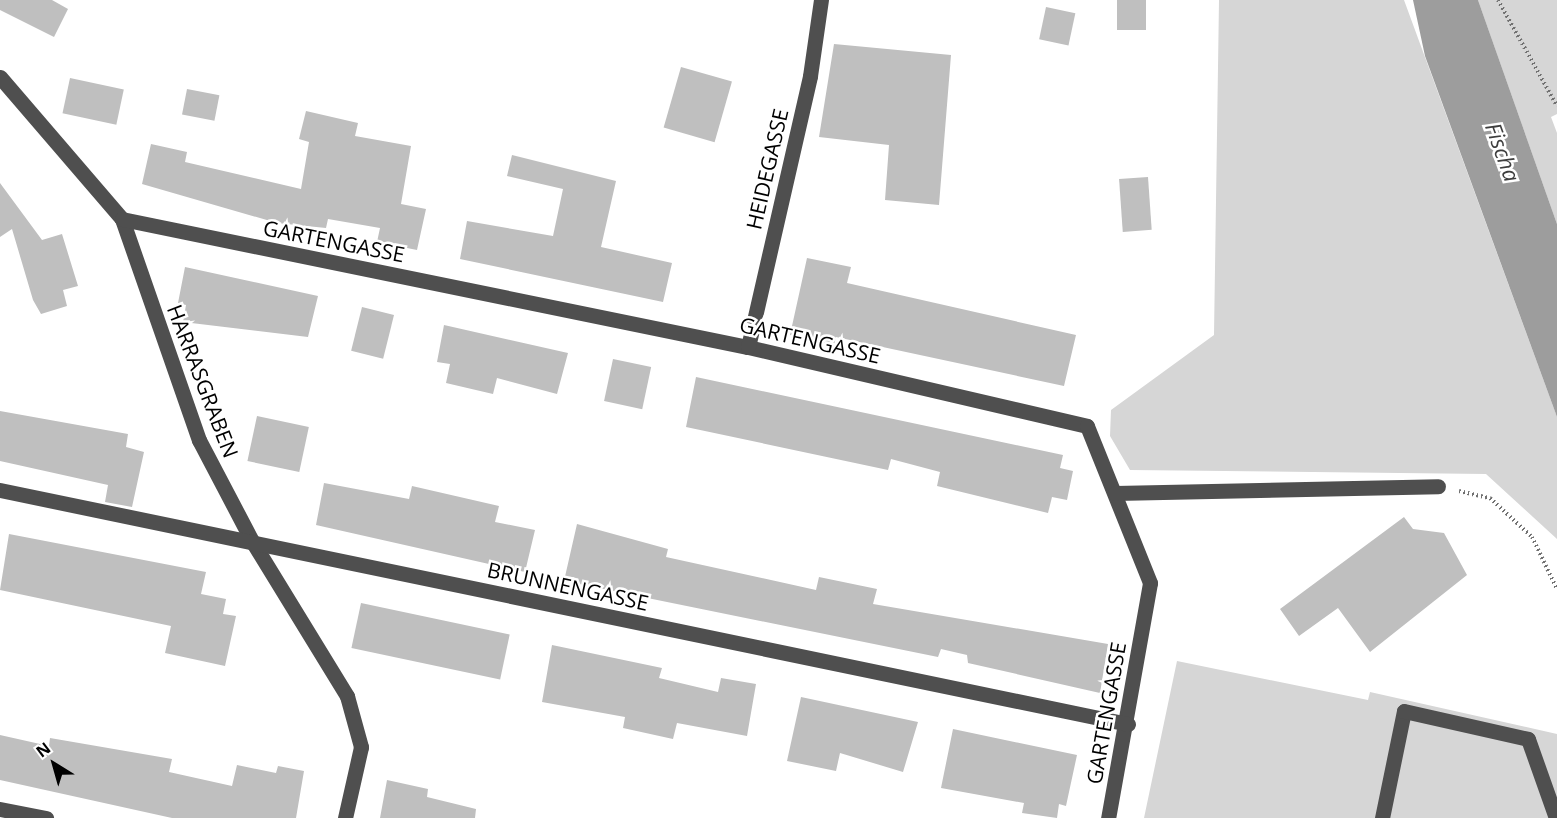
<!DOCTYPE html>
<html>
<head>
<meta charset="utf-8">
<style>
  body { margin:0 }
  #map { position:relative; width:1557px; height:818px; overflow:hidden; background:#fff; font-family:"Open Sans",sans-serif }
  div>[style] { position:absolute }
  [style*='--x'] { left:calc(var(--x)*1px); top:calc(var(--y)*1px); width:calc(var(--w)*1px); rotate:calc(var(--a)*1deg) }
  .green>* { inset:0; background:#d6d6d6 }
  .water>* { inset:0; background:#9d9d9d }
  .building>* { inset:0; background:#bfbfbf; transform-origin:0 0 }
  .path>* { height:4px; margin-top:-2px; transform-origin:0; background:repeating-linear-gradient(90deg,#717171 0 1.5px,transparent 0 4.5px) }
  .minor>* { height:15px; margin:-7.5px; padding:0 7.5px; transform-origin:7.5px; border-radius:7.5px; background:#4f4f4f }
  span { translate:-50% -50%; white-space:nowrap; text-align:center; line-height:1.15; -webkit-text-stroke:5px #fff; paint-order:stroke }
  .street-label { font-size:21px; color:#000 }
  .water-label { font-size:22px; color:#3e3e3e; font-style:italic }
  .north { position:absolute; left:24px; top:734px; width:60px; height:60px; -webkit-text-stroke:4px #fff; paint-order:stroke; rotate:323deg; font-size:16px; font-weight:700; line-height:24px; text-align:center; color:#000 }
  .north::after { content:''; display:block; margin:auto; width:21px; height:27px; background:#000; clip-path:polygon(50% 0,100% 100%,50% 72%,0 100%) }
</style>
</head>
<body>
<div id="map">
  <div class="green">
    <div style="clip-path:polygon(1219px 0,1404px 0,1557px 417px,1557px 539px,1486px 474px,1130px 470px,1110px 436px,1111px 410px,1214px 335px)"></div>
    <div style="clip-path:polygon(1478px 0,1557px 0,1557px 114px,1551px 117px,1557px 133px,1557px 224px)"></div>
    <div style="clip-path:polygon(1177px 661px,1368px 700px,1370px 692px,1557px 734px,1557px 818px,1144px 818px)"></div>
  </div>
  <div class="water">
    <div style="clip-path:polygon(1413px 0,1478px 0,1557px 224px,1557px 417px,1425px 56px)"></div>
  </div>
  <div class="building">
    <div style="clip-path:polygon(0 0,52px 0,68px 9px,54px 37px,0 10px)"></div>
    <div style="left:1117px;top:0;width:29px;height:30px"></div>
    <div style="left:1046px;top:7px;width:30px;height:33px;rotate:12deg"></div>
    <div style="clip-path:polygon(834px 44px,951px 55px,939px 205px,885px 200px,889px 145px,819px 137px)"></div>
    <div style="left:681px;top:67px;width:53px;height:63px;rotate:16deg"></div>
    <div style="left:70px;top:78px;width:55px;height:36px;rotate:12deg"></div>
    <div style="left:187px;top:89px;width:33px;height:26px;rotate:11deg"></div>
    <div style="clip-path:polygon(306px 111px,358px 123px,355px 136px,411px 146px,401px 204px,426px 209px,417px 250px,377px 242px,380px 228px,328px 219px,326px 228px,277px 223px,142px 184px,151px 144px,187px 152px,185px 162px,301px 189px,309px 142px,299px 139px)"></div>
    <div style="clip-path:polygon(512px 155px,616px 181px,601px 247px,672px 263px,663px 302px,460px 259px,467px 221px,553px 236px,563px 189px,507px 176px)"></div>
    <div style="left:1148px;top:177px;width:53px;height:29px;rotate:86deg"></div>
    <div style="clip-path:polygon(0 183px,42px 240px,62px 234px,78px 286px,63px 290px,67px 306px,41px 314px,33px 300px,12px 229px,0 237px)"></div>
    <div style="clip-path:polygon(807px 258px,851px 267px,847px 283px,1076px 335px,1064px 386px,836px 337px,834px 345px,790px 335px)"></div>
    <div style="clip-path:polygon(185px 267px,318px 296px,308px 337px,183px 322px,186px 305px,178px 303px)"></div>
    <div style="left:362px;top:307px;width:33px;height:45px;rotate:14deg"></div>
    <div style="clip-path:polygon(444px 325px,568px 353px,557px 394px,497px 378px,493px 394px,446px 383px,450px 364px,437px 362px)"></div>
    <div style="left:613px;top:359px;width:39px;height:43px;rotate:12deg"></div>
    <div style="clip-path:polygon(696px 377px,1063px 455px,1060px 468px,1073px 471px,1067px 500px,1052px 497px,1048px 513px,937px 486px,940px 472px,891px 459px,888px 470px,686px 427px)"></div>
    <div style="clip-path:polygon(0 411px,128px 434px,126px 447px,144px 452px,132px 507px,105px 502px,108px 485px,0 461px)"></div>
    <div style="left:257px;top:416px;width:53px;height:46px;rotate:12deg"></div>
    <div style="clip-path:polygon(324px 483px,409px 499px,412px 486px,499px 506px,495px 522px,535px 530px,525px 572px,316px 525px)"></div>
    <div style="clip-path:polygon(1404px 517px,1413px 529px,1444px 533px,1467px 575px,1370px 652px,1338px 608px,1299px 636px,1280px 609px)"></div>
    <div style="clip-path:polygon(577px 524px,668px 549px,666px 557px,816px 590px,819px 577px,877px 589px,873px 604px,1108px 644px,1100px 693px,968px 663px,967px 655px,941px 649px,938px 657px,564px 581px)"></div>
    <div style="clip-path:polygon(9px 534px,206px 572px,201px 594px,226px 599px,223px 614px,236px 616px,225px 666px,165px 653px,171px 626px,0 590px)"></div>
    <div style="left:361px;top:603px;width:152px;height:46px;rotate:12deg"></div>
    <div style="clip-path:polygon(552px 645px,662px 668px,659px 678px,718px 692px,721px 678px,756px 684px,747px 736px,677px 723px,673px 739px,623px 728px,625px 717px,542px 702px)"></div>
    <div style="clip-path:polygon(801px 697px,918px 722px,903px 772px,840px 753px,836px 771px,787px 761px)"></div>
    <div style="clip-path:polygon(953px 729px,1077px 755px,1066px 806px,1059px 804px,1057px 818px,1022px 813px,1024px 803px,941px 788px)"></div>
    <div style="clip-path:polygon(0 735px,49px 746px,50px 738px,172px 759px,169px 772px,232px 786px,237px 765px,276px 773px,278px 766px,304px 771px,296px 818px,172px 818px,0 780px)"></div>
    <div style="clip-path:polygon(387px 780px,428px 789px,427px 797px,476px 809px,475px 818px,380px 818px)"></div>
  </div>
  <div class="path">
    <div style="--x:1498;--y:0;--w:121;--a:60.9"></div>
    <div style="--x:1459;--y:491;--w:32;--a:13"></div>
    <div style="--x:1490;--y:498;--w:57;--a:42.9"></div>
    <div style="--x:1532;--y:537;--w:58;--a:64.3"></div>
  </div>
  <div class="minor">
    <div style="--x:0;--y:77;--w:187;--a:49.3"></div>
    <div style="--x:122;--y:219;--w:234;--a:70.8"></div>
    <div style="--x:199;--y:440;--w:114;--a:62.3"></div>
    <div style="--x:252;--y:541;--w:182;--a:58.5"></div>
    <div style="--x:347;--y:696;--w:53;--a:74.6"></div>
    <div style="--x:361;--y:747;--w:73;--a:102.7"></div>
    <div style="--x:122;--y:219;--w:639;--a:11.56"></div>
    <div style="--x:748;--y:347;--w:348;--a:13.1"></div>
    <div style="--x:1087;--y:426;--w:169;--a:68.1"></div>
    <div style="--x:1150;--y:583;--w:239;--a:100.1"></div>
    <div style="--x:748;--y:347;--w:278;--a:-77.1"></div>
    <div style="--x:810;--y:76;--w:77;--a:-81.8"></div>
    <div style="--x:0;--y:490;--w:1152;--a:11.72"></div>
    <div style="--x:1115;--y:493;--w:323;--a:-1.2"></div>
    <div style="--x:0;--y:809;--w:47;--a:11.1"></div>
    <div style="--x:1382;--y:818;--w:109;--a:-78.4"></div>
    <div style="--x:1404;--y:711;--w:127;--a:12.7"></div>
    <div style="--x:1528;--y:739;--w:84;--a:70.5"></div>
  </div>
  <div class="street-label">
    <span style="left:767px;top:169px;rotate:-77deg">HEIDEGASSE</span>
    <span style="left:334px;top:241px;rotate:11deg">GARTENGASSE</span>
    <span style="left:810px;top:340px;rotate:13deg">GARTENGASSE</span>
    <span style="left:203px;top:381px;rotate:69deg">HARRASGRABEN</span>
    <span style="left:568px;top:586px;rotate:12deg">BRUNNENGASSE</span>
    <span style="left:1106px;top:713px;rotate:-80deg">GARTENGASSE</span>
  </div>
  <div class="water-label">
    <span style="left:1503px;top:152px;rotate:70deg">Fischa</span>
  </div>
  <div class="north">N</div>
</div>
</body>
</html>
